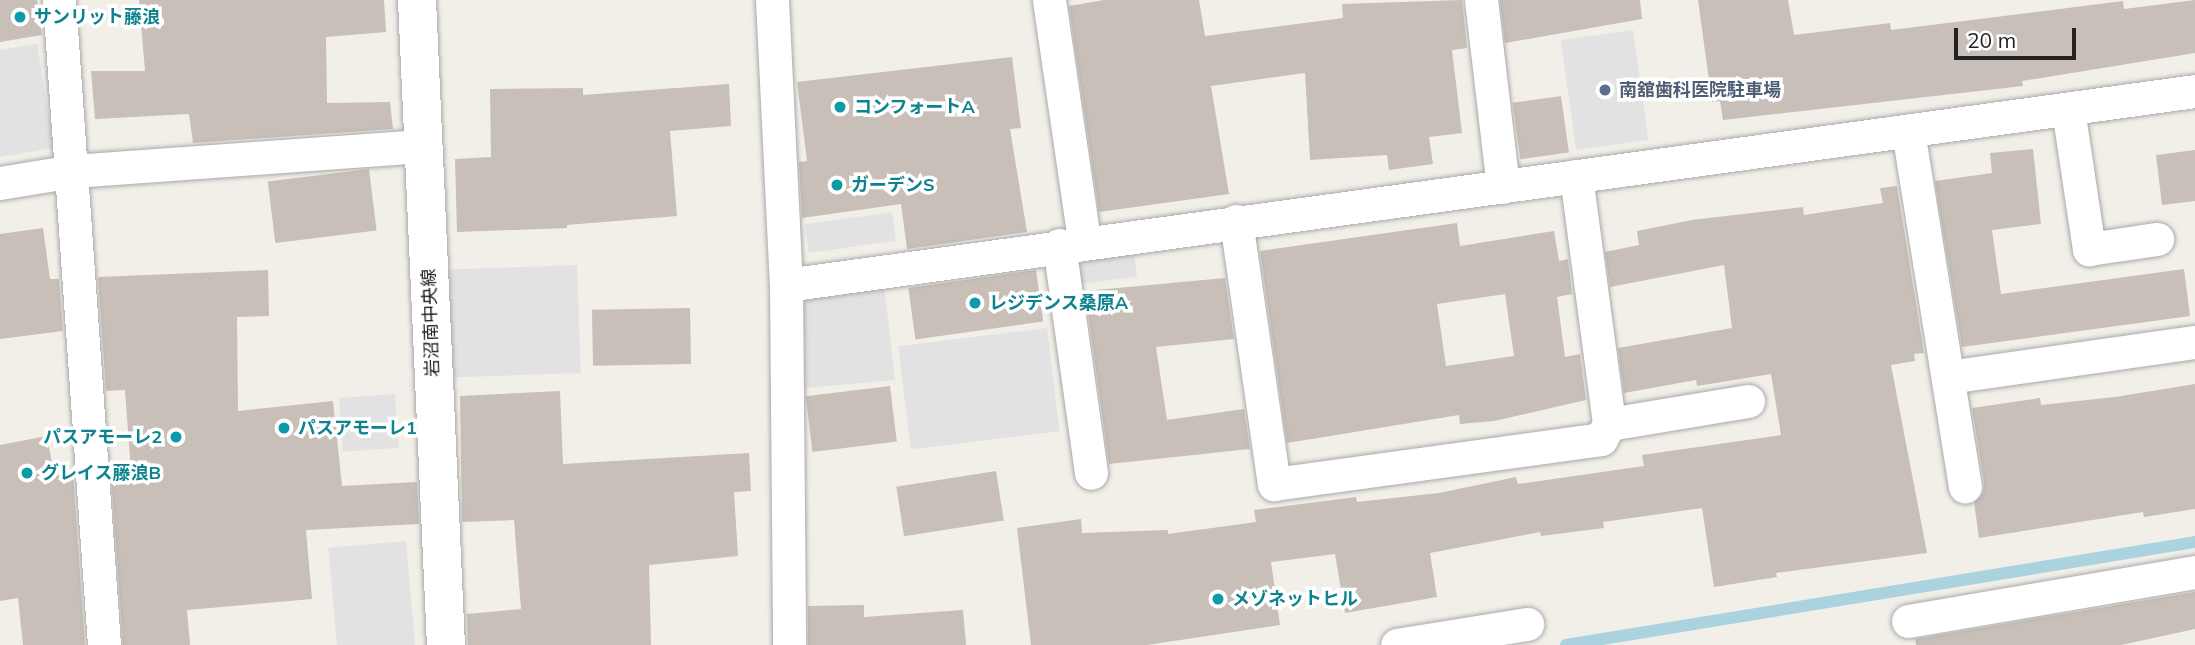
<!DOCTYPE html>
<html>
<head>
<meta charset="utf-8">
<style>
  body { margin:0 }
  #map { position:relative; width:2195px; height:645px; overflow:hidden; background:#f2efe9; font-family:Mulish,"Noto Sans JP",sans-serif }
  div>[style] { position:absolute }
  [style*='--x'] { left:calc(var(--x)*1px); top:calc(var(--y)*1px); width:calc(var(--w)*1px); rotate:calc(var(--a)*1deg) }
  .parking>* { inset:0; background:#e2e2e2; transform-origin:0 0 }
  .stream>* { height:12px; margin:-6px; padding:0 6px; transform-origin:6px; border-radius:6px; background:#aad3df }
  .building>* { inset:0; background:#c7bfb8; transform-origin:0 0 }
  .roads { filter:drop-shadow(0 0 2px #a9a9a9) drop-shadow(0 0 2px #a9a9a9) }
  .minor>* { height:33px; margin:-16.5px; padding:0 16.5px; transform-origin:16.5px; border-radius:16.5px; background:#fff }
  .tertiary>* { height:38px; margin:-19px; padding:0 19px; transform-origin:19px; border-radius:19px; background:#fff }
  .dots>* { width:19px; height:19px; translate:-50% -50%; box-sizing:border-box; border:4px solid #fff; border-radius:50% }
  span { translate:-50% -50%; white-space:nowrap; text-align:center; line-height:1.15; -webkit-text-stroke:7px #fff; paint-order:stroke }
  .culture-label { font-size:18px; color:#0d838f; font-weight:700 }
  .left { translate:0 -50%; text-align:left }
  .right { translate:-100% -50%; text-align:right }
  .service-label { font-size:18px; color:#4e5e75; font-weight:700 }
  .street-label { font-size:18px; color:#222 }
  .scale { position:absolute; left:1954px; top:28px; width:122px; height:32px; box-sizing:border-box; border:4px solid #222; border-top:0; padding-left:9px; font-size:21px; line-height:24px; white-space:nowrap; color:#222; -webkit-text-stroke:5px #fff; paint-order:stroke }
</style>
</head>
<body>
<div id="map">
  <div class="parking">
    <div style="left:1633px;top:30px;width:111px;height:73px;rotate:82deg"></div>
    <div style="clip-path:polygon(37px 44px,54px 148px,0 157px,0 50px)"></div>
    <div style="left:892px;top:212px;width:29px;height:88px;rotate:82deg"></div>
    <div style="left:1133px;top:244px;width:33px;height:63px;rotate:83deg"></div>
    <div style="left:577px;top:265px;width:108px;height:129px;rotate:88deg"></div>
    <div style="clip-path:polygon(884px 284px,895px 380px,794px 389px,795px 295px)"></div>
    <div style="left:1047px;top:328px;width:104px;height:150px;rotate:83deg"></div>
    <div style="left:395px;top:394px;width:54px;height:56px;rotate:86deg"></div>
    <div style="left:406px;top:541px;width:104px;height:78px;rotate:85deg"></div>
  </div>
  <div class="stream">
    <div style="--x:1566;--y:645;--w:637;--a:-9.3"></div>
  </div>
  <div class="building">
    <div style="clip-path:polygon(0 0,37px 0,42px 35px,0 42px)"></div>
    <div style="clip-path:polygon(139px 0,384px 0,386px 32px,326px 37px,327px 103px,390px 102px,393px 129px,193px 143px,189px 114px,95px 119px,91px 71px,145px 71px)"></div>
    <div style="clip-path:polygon(1104px 0,1199px 0,1205px 36px,1343px 18px,1342px 4px,1462px 0,1467px 48px,1452px 50px,1462px 133px,1429px 137px,1433px 164px,1389px 170px,1387px 155px,1310px 160px,1305px 73px,1211px 86px,1229px 194px,1099px 212px,1069px 6px)"></div>
    <div style="clip-path:polygon(1500px 0,1640px 0,1642px 19px,1505px 43px)"></div>
    <div style="clip-path:polygon(1698px 0,1788px 0,1794px 35px,1890px 23px,1891px 30px,2123px 1px,2124px 9px,2195px 0,2195px 53px,2022px 81px,2023px 86px,1723px 120px,1720px 101px,1712px 102px)"></div>
    <div style="clip-path:polygon(1012px 57px,1021px 128px,1010px 129px,1027px 232px,907px 249px,901px 204px,802px 218px,799px 162px,807px 161px,797px 82px)"></div>
    <div style="clip-path:polygon(729px 84px,731px 126px,670px 131px,677px 216px,567px 225px,567px 228px,457px 232px,455px 159px,491px 157px,490px 89px,583px 88px,583px 95px)"></div>
    <div style="left:1561px;top:96px;width:57px;height:49px;rotate:82deg"></div>
    <div style="clip-path:polygon(2033px 149px,2041px 224px,1992px 230px,2001px 294px,2184px 269px,2190px 316px,1962px 347px,1935px 181px,1992px 173px,1990px 153px)"></div>
    <div style="clip-path:polygon(2195px 150px,2195px 201px,2162px 205px,2156px 155px)"></div>
    <div style="left:369px;top:169px;width:62px;height:102px;rotate:83deg"></div>
    <div style="clip-path:polygon(1897px 186px,1924px 353px,1914px 354px,1915px 361px,1891px 365px,1927px 553px,1776px 573px,1777px 577px,1714px 587px,1702px 508px,1603px 522px,1604px 528px,1541px 536px,1540px 532px,1430px 553px,1437px 597px,1345px 613px,1335px 554px,1271px 562px,1280px 625px,1147px 645px,1031px 645px,1017px 528px,1081px 519px,1082px 533px,1168px 530px,1168px 534px,1256px 522px,1254px 510px,1356px 497px,1357px 502px,1439px 493px,1516px 477px,1518px 484px,1644px 466px,1642px 455px,1781px 435px,1771px 374px,1697px 386px,1696px 380px,1624px 393px,1618px 348px,1732px 328px,1724px 265px,1610px 287px,1605px 252px,1639px 245px,1637px 231px,1692px 220px,1803px 207px,1804px 215px,1883px 203px,1880px 188px)"></div>
    <div style="clip-path:polygon(evenodd,1457px 223px,1460px 246px,1554px 231px,1559px 261px,1568px 259px,1572px 294px,1557px 297px,1565px 357px,1580px 354px,1586px 400px,1494px 421px,1460px 424px,1459px 415px,1287px 443px,1260px 251px,1457px 223px,1505px 294px,1514px 356px,1446px 366px,1437px 304px,1505px 294px)"></div>
    <div style="clip-path:polygon(43px 228px,50px 279px,59px 279px,63px 331px,0 339px,0 234px)"></div>
    <div style="clip-path:polygon(268px 270px,269px 316px,237px 317px,238px 411px,333px 401px,342px 486px,417px 482px,419px 524px,306px 530px,312px 599px,187px 610px,190px 645px,123px 645px,111px 472px,131px 471px,125px 390px,106px 391px,98px 277px)"></div>
    <div style="left:1036px;top:270px;width:52px;height:129px;rotate:82deg"></div>
    <div style="clip-path:polygon(1225px 278px,1234px 339px,1156px 347px,1167px 420px,1244px 409px,1250px 449px,1109px 464px,1085px 291px)"></div>
    <div style="left:690px;top:308px;width:56px;height:98px;rotate:89deg"></div>
    <div style="clip-path:polygon(2195px 384px,2195px 509px,2144px 517px,2143px 512px,1979px 538px,1974px 502px,1983px 493px,1984px 483px,1972px 408px,2040px 398px,2041px 405px,2115px 397px)"></div>
    <div style="left:890px;top:386px;width:56px;height:85px;rotate:83deg"></div>
    <div style="clip-path:polygon(560px 391px,563px 464px,749px 453px,751px 491px,734px 492px,738px 556px,649px 565px,651px 645px,468px 645px,467px 614px,521px 609px,514px 520px,462px 522px,460px 396px)"></div>
    <div style="clip-path:polygon(47px 436px,54px 475px,73px 474px,85px 645px,23px 645px,18px 598px,0 601px,0 445px)"></div>
    <div style="left:996px;top:471px;width:50px;height:101px;rotate:81deg"></div>
    <div style="clip-path:polygon(2195px 592px,2195px 629px,2121px 645px,1916px 645px,1915px 639px)"></div>
    <div style="clip-path:polygon(864px 605px,864px 617px,963px 610px,966px 645px,808px 645px,808px 606px)"></div>
  </div>
  <div class="roads">
    <div class="minor">
      <div style="--x:59;--y:0;--w:647;--a:86.01"></div>
      <div style="--x:772;--y:0;--w:285;--a:87.2"></div>
      <div style="--x:786;--y:285;--w:360;--a:89.5"></div>
      <div style="--x:1049;--y:0;--w:244;--a:81.7"></div>
      <div style="--x:1481;--y:0;--w:188;--a:83.3"></div>
      <div style="--x:2068;--y:109;--w:142;--a:81.5"></div>
      <div style="--x:2089;--y:249;--w:69;--a:-8.4"></div>
      <div style="--x:1908;--y:131;--w:360;--a:80.9"></div>
      <div style="--x:1576;--y:176;--w:250;--a:82.4"></div>
      <div style="--x:1609;--y:424;--w:141;--a:-9.4"></div>
      <div style="--x:0;--y:183;--w:74;--a:-9.3"></div>
      <div style="--x:73;--y:171;--w:353;--a:-4.1"></div>
      <div style="--x:1236;--y:221;--w:266;--a:81.8"></div>
      <div style="--x:1274;--y:484;--w:330;--a:-7.8"></div>
      <div style="--x:1601;--y:439;--w:17;--a:-62"></div>
      <div style="--x:1059;--y:245;--w:230;--a:82"></div>
      <div style="--x:786;--y:285;--w:1422;--a:-7.84"></div>
      <div style="--x:1948;--y:377;--w:249;--a:-8.1"></div>
      <div style="--x:1908;--y:621;--w:291;--a:-9.7"></div>
      <div style="--x:1397;--y:645;--w:132;--a:-9.2"></div>
    </div>
    <div class="tertiary">
      <div style="--x:417;--y:0;--w:646;--a:87.43"></div>
    </div>
  </div>
  <div class="dots">
    <div style="left:20px;top:17px;background:#0f9aa8"></div>
    <div style="left:1605px;top:90px;background:#5c6f8a"></div>
    <div style="left:840px;top:107px;background:#0f9aa8"></div>
    <div style="left:837px;top:185px;background:#0f9aa8"></div>
    <div style="left:975px;top:303px;background:#0f9aa8"></div>
    <div style="left:284px;top:428px;background:#0f9aa8"></div>
    <div style="left:176px;top:437px;background:#0f9aa8"></div>
    <div style="left:27px;top:473px;background:#0f9aa8"></div>
    <div style="left:1218px;top:599px;background:#0f9aa8"></div>
  </div>
  <div class="culture-label">
    <span class="left" style="left:34px;top:17px">サンリット藤浪</span>
    <span class="left" style="left:854px;top:107px">コンフォートA</span>
    <span class="left" style="left:851px;top:185px">ガーデンS</span>
    <span class="left" style="left:989px;top:303px">レジデンス桑原A</span>
    <span class="left" style="left:298px;top:428px">パスアモーレ1</span>
    <span class="right" style="left:162px;top:437px">パスアモーレ2</span>
    <span class="left" style="left:41px;top:473px">グレイス藤浪B</span>
    <span class="left" style="left:1232px;top:599px">メゾネットヒル</span>
  </div>
  <div class="service-label">
    <span class="left" style="left:1619px;top:90px">南舘歯科医院駐車場</span>
  </div>
  <div class="street-label">
    <span style="left:431px;top:323px;rotate:-92deg">岩沼南中央線</span>
  </div>
  <div class="scale">20 m</div>
</div>
</body>
</html>
